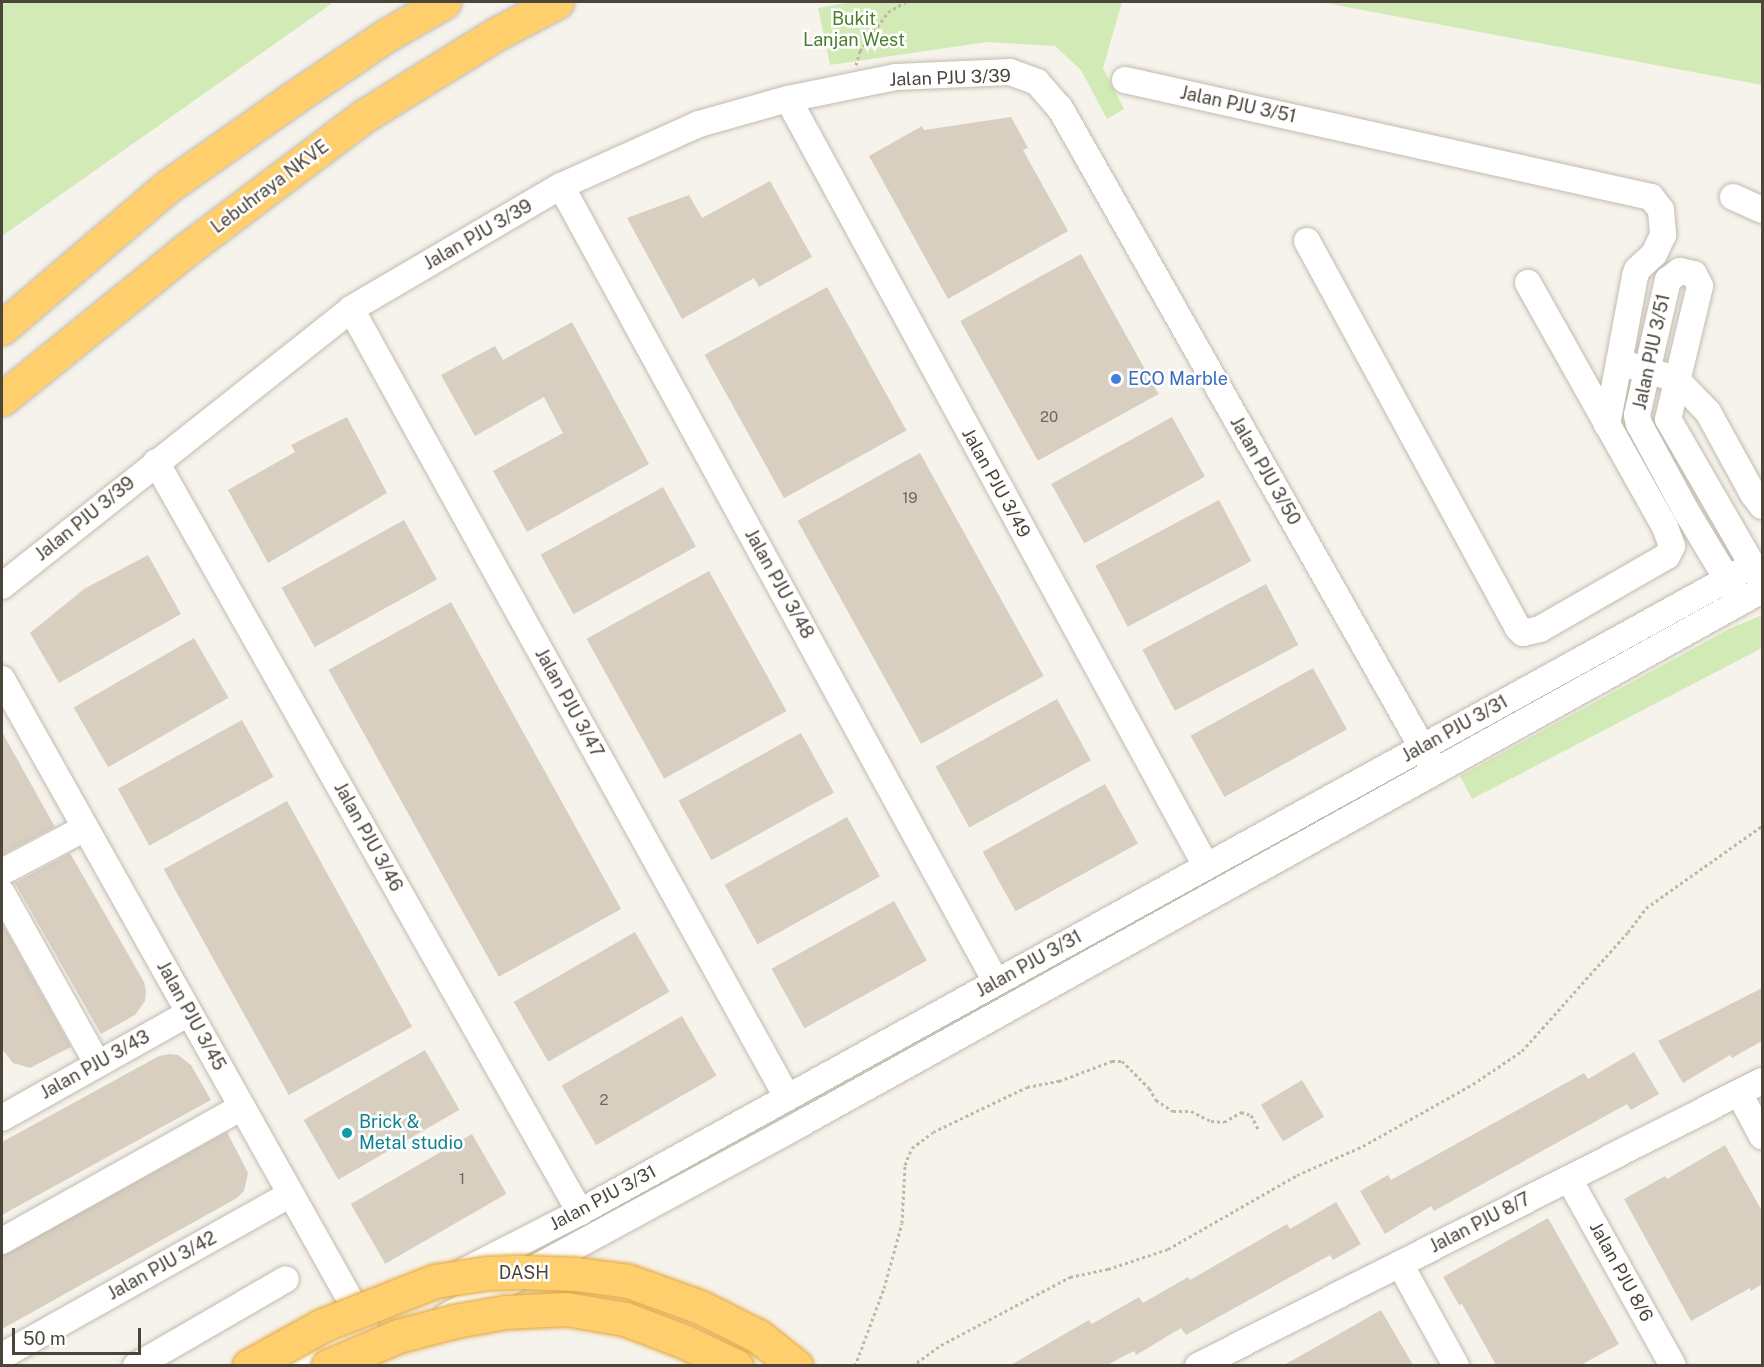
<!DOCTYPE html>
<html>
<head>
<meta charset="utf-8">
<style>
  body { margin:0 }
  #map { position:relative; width:1764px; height:1367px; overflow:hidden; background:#f6f3ec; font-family:"Public Sans",sans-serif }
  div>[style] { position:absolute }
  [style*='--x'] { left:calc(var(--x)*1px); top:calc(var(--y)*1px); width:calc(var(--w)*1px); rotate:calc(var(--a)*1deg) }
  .green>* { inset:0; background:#d2eab5 }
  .building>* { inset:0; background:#d8cfc1; transform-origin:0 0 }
  .path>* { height:3px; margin-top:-1.5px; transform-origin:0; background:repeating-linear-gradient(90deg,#c4b79f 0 3px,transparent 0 6px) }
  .roads { filter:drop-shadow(0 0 2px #c2bbae) drop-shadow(0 0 2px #c2bbae) }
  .minor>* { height:26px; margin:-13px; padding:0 13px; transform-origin:13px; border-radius:13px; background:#fff }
  .highway>* { height:33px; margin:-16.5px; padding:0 16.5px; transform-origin:16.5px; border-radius:16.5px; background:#ffcf6e }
  .bridges { filter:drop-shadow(0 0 2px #e0a43c) drop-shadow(0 0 2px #e0a43c) }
  .highway-bridge>* { height:33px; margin:-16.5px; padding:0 16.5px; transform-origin:16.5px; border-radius:16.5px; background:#ffcf6e }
  .dots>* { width:16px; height:16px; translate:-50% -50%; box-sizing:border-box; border:3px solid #fff; border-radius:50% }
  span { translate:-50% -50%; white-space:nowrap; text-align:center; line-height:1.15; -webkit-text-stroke:5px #fff; paint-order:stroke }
  .number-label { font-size:15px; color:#6e675b }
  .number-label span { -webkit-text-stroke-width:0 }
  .park-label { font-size:18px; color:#4a7f2a }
  .street-label { font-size:18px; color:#4b4439 }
  .shop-label { font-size:18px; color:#366cbe }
  .left { translate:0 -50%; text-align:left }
  .culture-label { font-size:18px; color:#0d838f }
  .frame { position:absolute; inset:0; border:3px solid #4b4439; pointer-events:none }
  .scale { position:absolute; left:12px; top:1328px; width:129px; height:27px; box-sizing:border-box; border:3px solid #4b4439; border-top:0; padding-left:8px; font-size:18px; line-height:21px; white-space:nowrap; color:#4b4439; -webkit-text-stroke:4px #fff; paint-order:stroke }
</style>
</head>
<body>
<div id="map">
  <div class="green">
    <div style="clip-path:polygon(2px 2px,334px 2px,2px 236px)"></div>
    <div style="clip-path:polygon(851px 2px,1122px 2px,1103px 68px,1124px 109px,1107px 119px,1081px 70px,1055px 46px,987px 42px,830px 65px,818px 8px)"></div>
    <div style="clip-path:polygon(1320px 2px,1762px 2px,1762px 85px)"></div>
    <div style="clip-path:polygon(1762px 615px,1762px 648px,1472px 799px,1460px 776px,1729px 629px)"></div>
  </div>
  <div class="building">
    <div style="clip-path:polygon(1011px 117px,1028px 148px,1023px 150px,1068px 231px,948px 299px,869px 156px,922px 126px,924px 130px)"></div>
    <div style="clip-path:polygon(770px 181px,812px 257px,759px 287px,754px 278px,682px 319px,627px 218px,689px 195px,702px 218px)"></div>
    <div style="left:1081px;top:254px;width:160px;height:138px;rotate:61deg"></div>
    <div style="left:827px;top:287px;width:164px;height:140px;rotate:61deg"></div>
    <div style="clip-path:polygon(572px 322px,649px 464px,527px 532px,493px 471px,563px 433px,544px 397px,475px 436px,441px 375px,495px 346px,503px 360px)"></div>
    <div style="clip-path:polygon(347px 417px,387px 493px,268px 563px,228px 490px,295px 452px,291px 445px)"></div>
    <div style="left:1172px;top:417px;width:68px;height:138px;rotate:61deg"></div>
    <div style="left:920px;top:453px;width:255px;height:140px;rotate:61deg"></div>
    <div style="left:663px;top:487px;width:68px;height:140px;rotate:61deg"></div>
    <div style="left:1219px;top:500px;width:69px;height:140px;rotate:62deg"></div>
    <div style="left:404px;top:520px;width:68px;height:140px;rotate:61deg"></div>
    <div style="clip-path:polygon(148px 555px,181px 614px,59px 683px,30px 633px,84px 589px)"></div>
    <div style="left:709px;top:571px;width:160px;height:140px;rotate:61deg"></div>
    <div style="left:1266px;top:584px;width:69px;height:140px;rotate:62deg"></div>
    <div style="left:451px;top:602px;width:351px;height:140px;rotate:61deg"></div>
    <div style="left:194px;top:638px;width:69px;height:139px;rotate:60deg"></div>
    <div style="left:1313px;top:668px;width:70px;height:140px;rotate:61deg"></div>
    <div style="left:1057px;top:699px;width:70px;height:139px;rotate:61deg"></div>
    <div style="left:242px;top:720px;width:65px;height:142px;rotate:61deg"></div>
    <div style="clip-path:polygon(2px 732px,55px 827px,2px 855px)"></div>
    <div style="left:801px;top:733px;width:68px;height:140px;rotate:61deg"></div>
    <div style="left:1105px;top:784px;width:68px;height:140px;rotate:61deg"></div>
    <div style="left:287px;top:801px;width:258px;height:141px;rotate:61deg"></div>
    <div style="left:847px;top:817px;width:68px;height:140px;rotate:61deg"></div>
    <div style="clip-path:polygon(70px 853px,144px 982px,146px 992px,145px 1001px,135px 1015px,101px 1034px,15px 883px)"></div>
    <div style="left:894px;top:901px;width:68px;height:140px;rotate:61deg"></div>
    <div style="clip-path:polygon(2px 923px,71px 1047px,30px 1068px,13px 1063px,2px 1049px)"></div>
    <div style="left:635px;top:932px;width:69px;height:140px;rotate:60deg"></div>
    <div style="clip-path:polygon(1762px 988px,1762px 1041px,1732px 1058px,1730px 1055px,1683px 1083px,1658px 1041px)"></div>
    <div style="left:682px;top:1016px;width:69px;height:139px;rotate:60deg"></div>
    <div style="left:425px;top:1050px;width:69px;height:140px;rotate:60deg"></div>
    <div style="clip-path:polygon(1634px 1052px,1659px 1094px,1631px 1110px,1627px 1104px,1434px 1211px,1431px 1206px,1385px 1234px,1360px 1191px,1388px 1175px,1391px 1180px,1584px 1073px,1588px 1079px)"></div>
    <div style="clip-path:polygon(169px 1054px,178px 1055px,191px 1065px,211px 1100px,2px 1215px,2px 1142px,159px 1056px)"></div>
    <div style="left:1302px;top:1080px;width:43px;height:48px;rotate:59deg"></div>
    <div style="clip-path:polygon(227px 1132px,248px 1173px,244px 1191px,237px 1198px,2px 1329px,2px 1256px)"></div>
    <div style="left:472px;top:1134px;width:69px;height:140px;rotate:60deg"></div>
    <div style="clip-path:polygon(1725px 1145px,1762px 1211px,1762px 1284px,1751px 1291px,1750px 1288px,1691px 1321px,1624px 1199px,1665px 1176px,1667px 1179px)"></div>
    <div style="clip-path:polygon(1336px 1202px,1361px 1244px,1333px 1260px,1330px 1255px,1186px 1335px,1181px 1328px,1136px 1355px,1134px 1351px,1107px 1365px,1011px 1365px,1089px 1320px,1092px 1324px,1139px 1297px,1143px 1303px,1188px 1277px,1190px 1280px,1287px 1224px,1290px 1229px)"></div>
    <div style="clip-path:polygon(1548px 1218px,1619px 1344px,1581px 1365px,1496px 1365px,1462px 1304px,1459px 1305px,1443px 1277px)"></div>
    <div style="clip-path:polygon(1381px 1310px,1413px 1365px,1284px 1365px,1339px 1334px)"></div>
  </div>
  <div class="path">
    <div style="--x:856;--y:65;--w:15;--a:-74"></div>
    <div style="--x:860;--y:51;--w:48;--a:-54.3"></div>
    <div style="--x:888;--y:12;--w:20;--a:-30"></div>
    <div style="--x:855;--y:1366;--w:83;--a:-69.6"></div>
    <div style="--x:884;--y:1288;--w:67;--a:-74.5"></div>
    <div style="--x:902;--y:1223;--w:58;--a:-87"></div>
    <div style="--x:905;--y:1165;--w:18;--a:-68"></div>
    <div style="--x:912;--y:1148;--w:26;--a:-37"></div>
    <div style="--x:933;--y:1132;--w:104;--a:-25.6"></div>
    <div style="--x:1027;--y:1087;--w:33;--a:-11"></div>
    <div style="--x:1059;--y:1081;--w:57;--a:-20.7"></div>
    <div style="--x:1112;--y:1061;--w:10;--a:0"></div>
    <div style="--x:1122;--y:1061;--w:38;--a:45"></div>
    <div style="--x:1149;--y:1088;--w:14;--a:60"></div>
    <div style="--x:1156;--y:1100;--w:20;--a:33"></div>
    <div style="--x:1173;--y:1111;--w:18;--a:0"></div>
    <div style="--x:1191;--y:1111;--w:22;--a:27"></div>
    <div style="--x:1211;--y:1121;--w:13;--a:4"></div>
    <div style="--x:1224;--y:1122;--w:20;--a:-30"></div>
    <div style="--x:1241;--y:1112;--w:10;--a:17"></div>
    <div style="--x:1251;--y:1115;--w:16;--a:63"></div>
    <div style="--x:912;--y:1366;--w:36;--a:-36"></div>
    <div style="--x:941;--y:1345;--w:146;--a:-27.8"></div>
    <div style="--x:1070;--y:1277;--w:39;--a:-12"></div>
    <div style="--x:1108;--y:1269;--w:63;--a:-18.4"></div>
    <div style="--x:1168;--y:1249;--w:149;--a:-29.8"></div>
    <div style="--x:1297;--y:1175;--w:72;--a:-23.7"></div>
    <div style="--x:1363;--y:1146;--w:126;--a:-29.4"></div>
    <div style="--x:1473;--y:1084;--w:59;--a:-34"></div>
    <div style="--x:1522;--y:1051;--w:159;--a:-48.3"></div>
    <div style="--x:1628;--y:932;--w:30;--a:-53"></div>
    <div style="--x:1646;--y:908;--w:142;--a:-35.3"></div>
  </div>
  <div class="roads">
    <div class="minor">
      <div style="--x:1125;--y:80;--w:539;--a:12.54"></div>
      <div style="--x:1651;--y:197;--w:16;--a:52"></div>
      <div style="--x:1661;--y:210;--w:25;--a:85"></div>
      <div style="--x:1663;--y:235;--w:21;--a:115"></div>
      <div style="--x:1654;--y:254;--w:23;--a:137"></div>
      <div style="--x:1637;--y:270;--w:6;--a:108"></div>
      <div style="--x:1635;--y:276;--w:87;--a:100.5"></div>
      <div style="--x:788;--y:99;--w:874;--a:61.41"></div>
      <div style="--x:561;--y:186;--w:907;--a:61.34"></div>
      <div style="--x:1733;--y:197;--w:32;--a:24"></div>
      <div style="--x:1307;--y:241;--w:441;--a:61.4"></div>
      <div style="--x:1518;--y:628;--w:7;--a:45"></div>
      <div style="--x:1523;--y:633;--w:17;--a:-13"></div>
      <div style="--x:1540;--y:629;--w:146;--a:-29.9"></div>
      <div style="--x:1667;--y:556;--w:11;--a:-63"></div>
      <div style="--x:1672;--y:546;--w:20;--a:-110"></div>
      <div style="--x:1665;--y:527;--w:280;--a:-119.3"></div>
      <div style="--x:351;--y:309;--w:901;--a:61.04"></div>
      <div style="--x:1607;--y:425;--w:64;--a:-79.2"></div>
      <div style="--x:1619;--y:362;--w:59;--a:16.6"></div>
      <div style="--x:1676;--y:379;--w:46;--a:45.9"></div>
      <div style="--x:1708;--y:412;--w:94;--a:61.2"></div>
      <div style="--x:1753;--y:494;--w:15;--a:53"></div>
      <div style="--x:156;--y:462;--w:862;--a:60.52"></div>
      <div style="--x:2;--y:586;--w:446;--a:-38.4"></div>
      <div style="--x:351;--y:309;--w:243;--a:-30.4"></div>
      <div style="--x:561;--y:186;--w:151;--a:-24.2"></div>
      <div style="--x:699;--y:124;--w:92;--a:-15.7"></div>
      <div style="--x:788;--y:99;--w:110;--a:-11.5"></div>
      <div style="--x:896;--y:77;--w:114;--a:-2.5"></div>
      <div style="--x:1010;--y:72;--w:29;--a:20"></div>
      <div style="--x:1037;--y:82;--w:35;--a:49"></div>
      <div style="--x:1060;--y:108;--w:761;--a:60.47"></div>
      <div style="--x:1736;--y:594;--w:99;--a:-121"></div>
      <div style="--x:1685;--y:509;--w:97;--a:-118.4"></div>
      <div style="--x:1639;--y:424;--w:9;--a:-103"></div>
      <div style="--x:1637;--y:415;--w:139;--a:-77.1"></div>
      <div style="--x:1668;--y:280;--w:15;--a:-37"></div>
      <div style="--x:1680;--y:271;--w:14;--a:12"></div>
      <div style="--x:1694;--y:274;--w:13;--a:63"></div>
      <div style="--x:1700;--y:286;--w:137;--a:103.5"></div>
      <div style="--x:1668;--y:419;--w:186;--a:60"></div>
      <div style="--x:2;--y:679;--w:742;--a:60.71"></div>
      <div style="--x:2;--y:872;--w:94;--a:-27.9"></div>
      <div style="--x:2;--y:893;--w:195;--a:60.8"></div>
      <div style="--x:1739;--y:1093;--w:49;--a:61.9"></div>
      <div style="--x:2;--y:1118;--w:214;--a:-29.3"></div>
      <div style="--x:1569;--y:1179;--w:214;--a:60.9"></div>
      <div style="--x:2;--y:1241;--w:275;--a:-29.2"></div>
      <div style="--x:1400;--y:1264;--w:116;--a:61.2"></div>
      <div style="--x:463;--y:1272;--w:131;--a:-27.1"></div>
      <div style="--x:580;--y:1212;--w:1340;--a:-28.88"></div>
      <div style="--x:447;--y:1316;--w:404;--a:-28.5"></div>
      <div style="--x:802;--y:1123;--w:1098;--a:-29.04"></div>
      <div style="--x:2;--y:1356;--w:331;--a:-29.3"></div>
      <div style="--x:136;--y:1366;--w:173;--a:-30.1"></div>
      <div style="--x:284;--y:1366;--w:90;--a:-29.1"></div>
      <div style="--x:1198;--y:1366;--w:632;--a:-26.81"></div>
    </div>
    <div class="highway">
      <div style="--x:2;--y:328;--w:217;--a:-40.5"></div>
      <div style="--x:167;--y:187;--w:153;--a:-35.1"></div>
      <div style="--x:292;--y:99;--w:115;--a:-34"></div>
      <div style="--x:387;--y:35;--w:66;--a:-30.1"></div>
      <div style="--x:2;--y:399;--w:237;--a:-39"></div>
      <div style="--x:186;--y:250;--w:223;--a:-37"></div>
      <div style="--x:364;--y:116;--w:155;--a:-31.8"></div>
      <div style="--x:496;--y:34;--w:69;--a:-27.7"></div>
    </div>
  </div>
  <div class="bridges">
    <div class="highway-bridge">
      <div style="--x:249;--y:1366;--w:85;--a:-29"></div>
      <div style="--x:323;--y:1325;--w:120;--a:-21.4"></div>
      <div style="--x:435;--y:1281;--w:54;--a:-8.6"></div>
      <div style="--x:488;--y:1273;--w:33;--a:-2"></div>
      <div style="--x:521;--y:1272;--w:55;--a:2.1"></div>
      <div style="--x:576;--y:1274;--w:52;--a:7.7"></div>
      <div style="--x:628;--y:1281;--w:74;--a:19.7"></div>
      <div style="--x:698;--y:1306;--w:67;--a:26.6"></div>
      <div style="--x:758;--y:1336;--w:48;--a:38.3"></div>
      <div style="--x:328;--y:1366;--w:76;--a:-23.2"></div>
      <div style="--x:398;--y:1336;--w:59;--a:-14.7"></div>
      <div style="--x:455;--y:1321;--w:51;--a:-10.2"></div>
      <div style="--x:505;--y:1312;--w:61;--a:-2.8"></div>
      <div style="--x:566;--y:1309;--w:60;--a:9.6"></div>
      <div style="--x:625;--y:1319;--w:62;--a:20.8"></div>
      <div style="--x:683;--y:1341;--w:59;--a:25.3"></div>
    </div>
  </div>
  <div class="dots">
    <div style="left:1116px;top:379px;background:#3f7fe0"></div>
    <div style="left:347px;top:1133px;background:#0f9aa8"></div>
  </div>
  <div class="number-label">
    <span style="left:1049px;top:417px">20</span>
    <span style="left:910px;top:498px">19</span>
    <span style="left:604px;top:1100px">2</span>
    <span style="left:462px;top:1179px">1</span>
  </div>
  <div class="park-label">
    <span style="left:854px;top:30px">Bukit<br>Lanjan West</span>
  </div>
  <div class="street-label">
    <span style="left:950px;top:78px;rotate:-2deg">Jalan PJU 3/39</span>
    <span style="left:1238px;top:105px;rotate:12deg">Jalan PJU 3/51</span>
    <span style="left:270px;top:187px;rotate:-37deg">Lebuhraya NKVE</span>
    <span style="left:478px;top:235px;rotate:-30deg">Jalan PJU 3/39</span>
    <span style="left:1652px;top:352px;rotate:-78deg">Jalan PJU 3/51</span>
    <span style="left:1265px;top:471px;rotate:60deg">Jalan PJU 3/50</span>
    <span style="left:996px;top:483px;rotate:61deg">Jalan PJU 3/49</span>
    <span style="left:85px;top:519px;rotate:-39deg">Jalan PJU 3/39</span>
    <span style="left:779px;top:584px;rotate:61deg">Jalan PJU 3/48</span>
    <span style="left:569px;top:703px;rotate:61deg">Jalan PJU 3/47</span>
    <span style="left:1455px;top:729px;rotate:-29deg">Jalan PJU 3/31</span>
    <span style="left:368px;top:837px;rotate:61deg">Jalan PJU 3/46</span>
    <span style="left:1029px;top:964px;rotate:-29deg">Jalan PJU 3/31</span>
    <span style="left:191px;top:1016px;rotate:61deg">Jalan PJU 3/45</span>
    <span style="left:95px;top:1065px;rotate:-29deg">Jalan PJU 3/43</span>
    <span style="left:603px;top:1198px;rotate:-28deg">Jalan PJU 3/31</span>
    <span style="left:1480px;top:1223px;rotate:-27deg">Jalan PJU 8/7</span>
    <span style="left:162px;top:1266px;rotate:-29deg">Jalan PJU 3/42</span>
    <span style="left:1621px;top:1272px;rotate:61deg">Jalan PJU 8/6</span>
    <span style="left:524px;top:1273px">DASH</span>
  </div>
  <div class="shop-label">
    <span class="left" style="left:1128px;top:379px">ECO Marble</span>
  </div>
  <div class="culture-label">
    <span class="left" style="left:359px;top:1133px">Brick &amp;<br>Metal studio</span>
  </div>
  <div class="frame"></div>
  <div class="scale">50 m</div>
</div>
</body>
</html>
